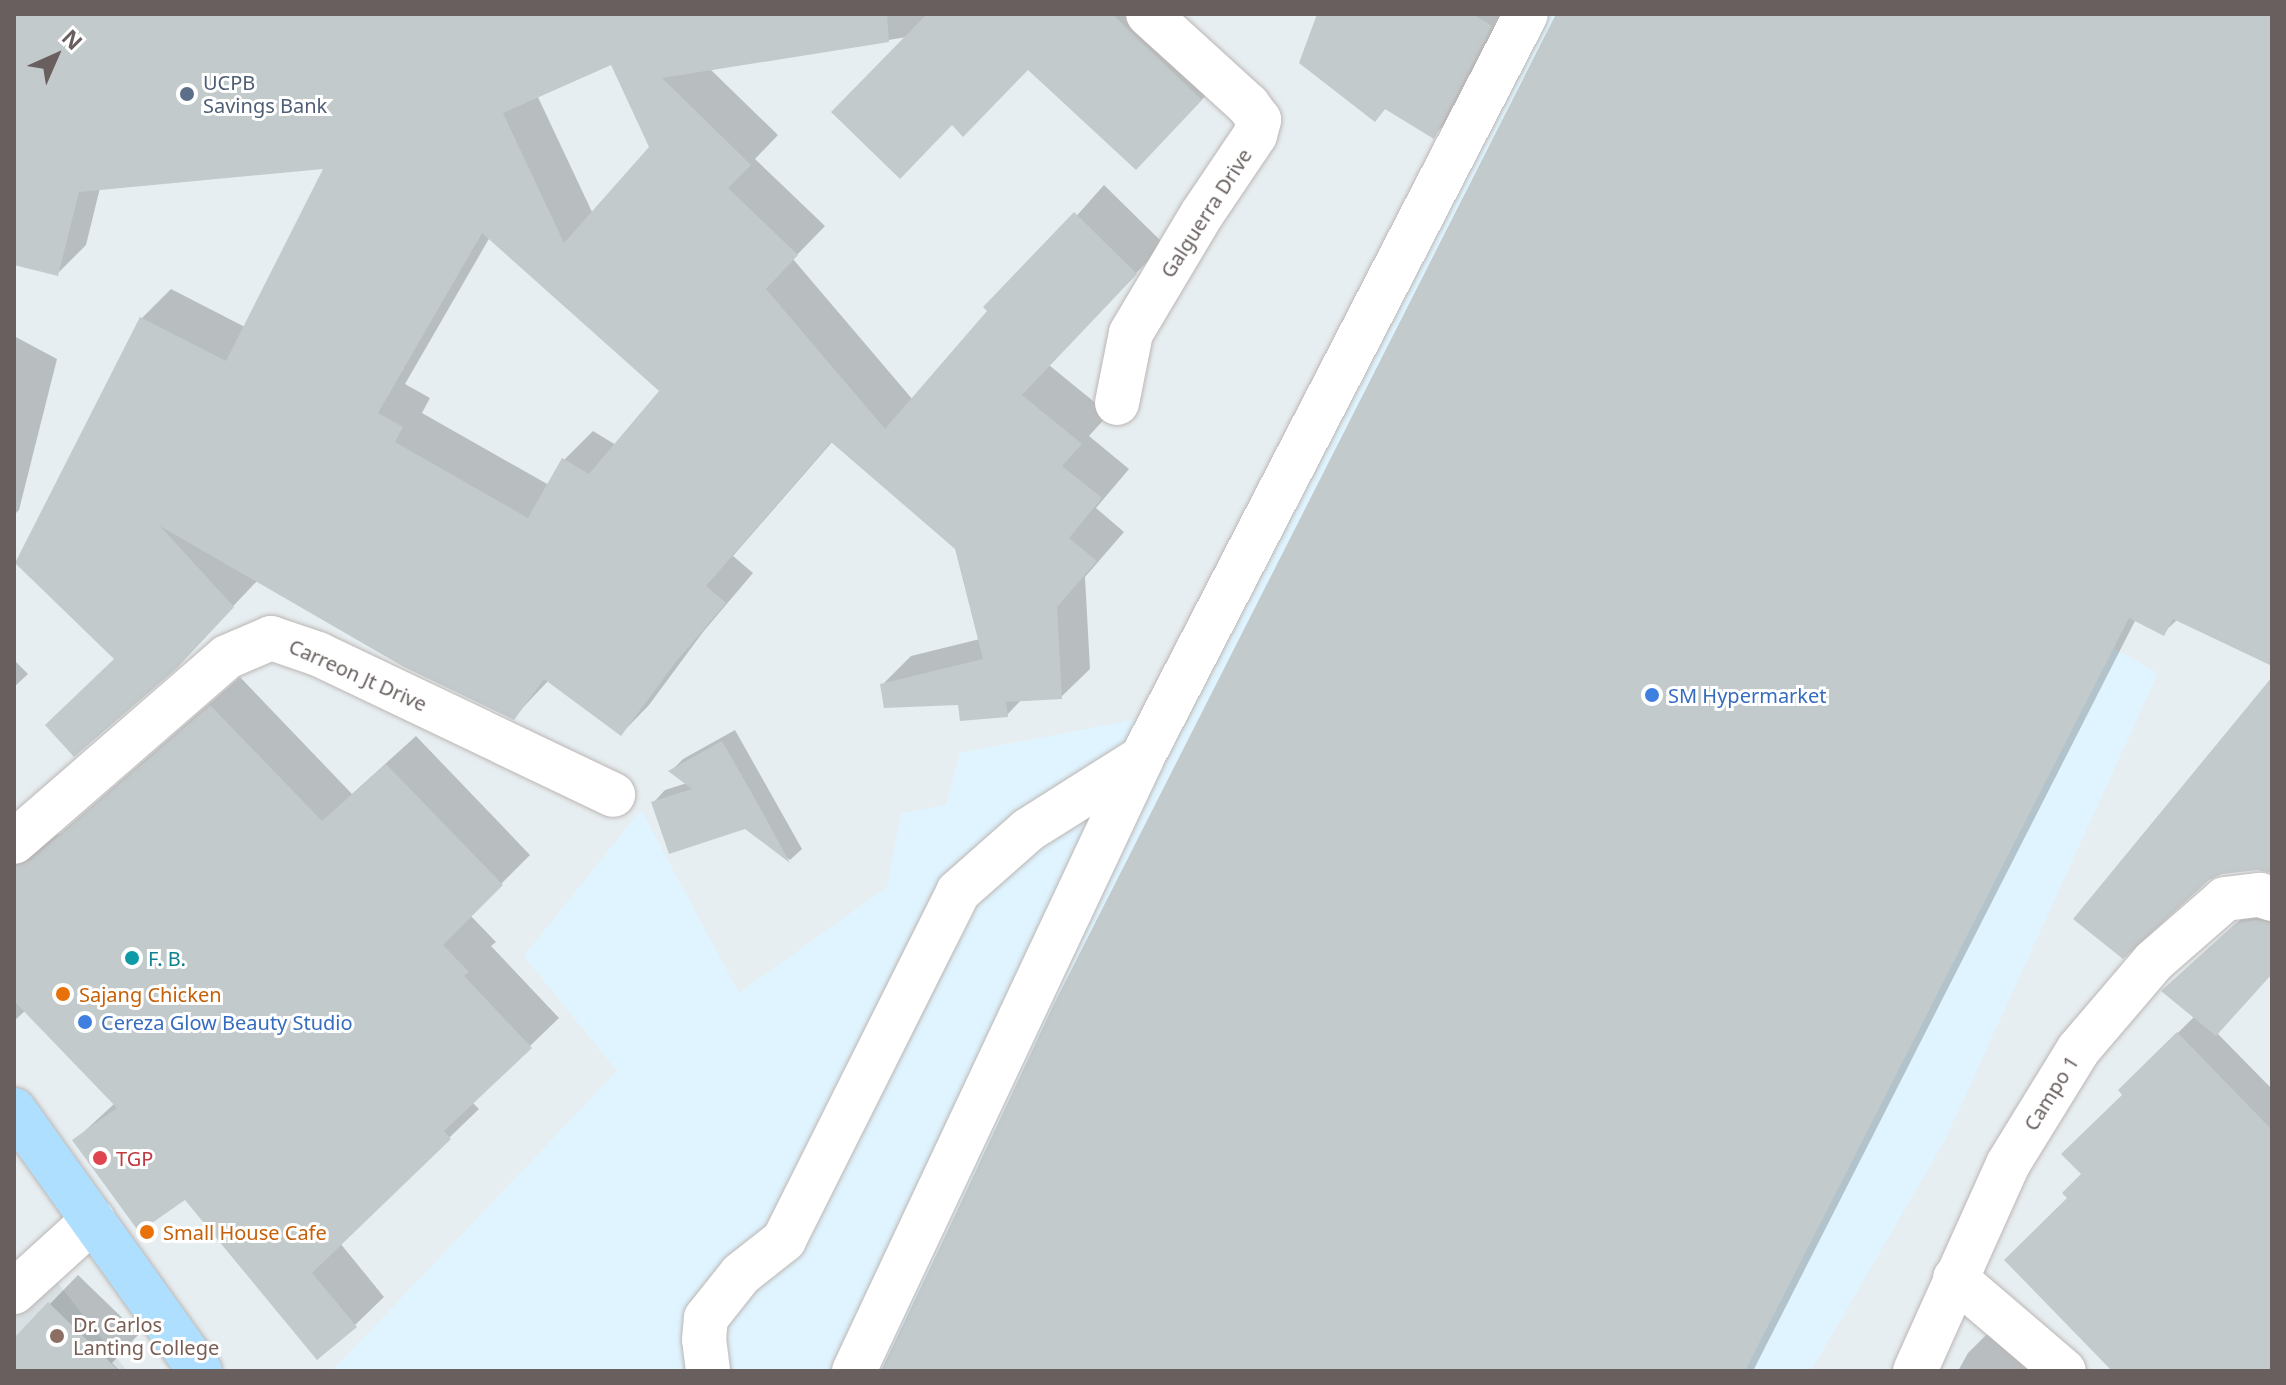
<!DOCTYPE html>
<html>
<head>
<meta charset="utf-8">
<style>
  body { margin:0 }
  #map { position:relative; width:2286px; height:1385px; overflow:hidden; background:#e7eef1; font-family:"Noto Sans",sans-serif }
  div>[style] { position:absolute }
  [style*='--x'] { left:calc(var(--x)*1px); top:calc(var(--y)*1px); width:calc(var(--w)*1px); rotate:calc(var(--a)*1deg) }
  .commercial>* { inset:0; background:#dff4fe }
  .education>* { inset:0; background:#d8e0e3 }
  .shadow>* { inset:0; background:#0003 }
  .building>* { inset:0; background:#c3cacc }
  .roads { filter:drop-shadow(0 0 2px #bcb6b4) drop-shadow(0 0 2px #bcb6b4) }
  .minor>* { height:44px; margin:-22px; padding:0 22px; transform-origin:22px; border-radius:22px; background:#fff }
  .major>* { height:44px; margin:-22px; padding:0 22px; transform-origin:22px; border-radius:22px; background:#aedfff }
  .dots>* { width:22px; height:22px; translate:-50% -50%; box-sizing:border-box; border:4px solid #fff; border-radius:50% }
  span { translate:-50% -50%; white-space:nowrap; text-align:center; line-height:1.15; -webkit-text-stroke:6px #fff; paint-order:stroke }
  .service-label { font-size:20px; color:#4e5e75 }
  .left { translate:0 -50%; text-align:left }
  .street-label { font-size:20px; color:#685f5e }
  .shop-label { font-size:20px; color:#366cbe }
  .culture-label { font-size:20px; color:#0d838f }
  .food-label { font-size:20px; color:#c56008 }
  .health-label { font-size:20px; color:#be3a42 }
  .education-label { font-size:20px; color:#785e54 }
  .frame { position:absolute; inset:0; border:16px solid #685f5e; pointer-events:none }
  .north { position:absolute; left:16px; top:16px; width:80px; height:80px; -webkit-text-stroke:6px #fff; paint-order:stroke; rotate:45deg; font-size:22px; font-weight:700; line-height:32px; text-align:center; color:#685f5e }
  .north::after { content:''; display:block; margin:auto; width:28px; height:36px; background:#685f5e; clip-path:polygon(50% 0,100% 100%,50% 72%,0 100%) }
</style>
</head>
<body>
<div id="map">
  <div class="commercial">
    <div style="clip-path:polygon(1517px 14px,2272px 14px,2010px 592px,2158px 673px,1946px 1138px,1811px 1371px,332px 1371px,617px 1071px,524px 956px,641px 810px,739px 993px,887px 887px,901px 813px,946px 805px,960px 753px,1144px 718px)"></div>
  </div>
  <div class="education">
    <div style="clip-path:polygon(47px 1269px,127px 1371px,14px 1371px,14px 1302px)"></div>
  </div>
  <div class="shadow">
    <div style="clip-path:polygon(evenodd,14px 14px,768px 14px,710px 69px,778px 135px,755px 159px,825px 226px,793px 259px,913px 400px,1104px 185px,1164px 244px,1049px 365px,1109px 414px,1089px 436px,1129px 469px,1096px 508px,1124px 532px,1085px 577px,1090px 669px,1061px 697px,1022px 699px,1007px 715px,882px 685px,911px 656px,980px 639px,957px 548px,833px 441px,733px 556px,753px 573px,703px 632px,649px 705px,621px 734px,549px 680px,513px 718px,258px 580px,204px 637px,116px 658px,17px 563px,142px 318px,171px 289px,245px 327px,327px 167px,100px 188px,86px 245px,57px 274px,15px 263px,14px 266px,14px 14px,612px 62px,651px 148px,593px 214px,537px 95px,612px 62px,14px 14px,490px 237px,662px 391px,616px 445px,593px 431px,564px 460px,549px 485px,422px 413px,430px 398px,405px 384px,490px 237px)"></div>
    <div style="clip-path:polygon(783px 14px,1173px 14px,1231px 69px,1166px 137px,1028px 68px,907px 37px,790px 56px)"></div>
    <div style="clip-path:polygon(1319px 14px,1513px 14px,1468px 101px,1433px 136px,1387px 107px,1375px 119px)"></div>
    <div style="clip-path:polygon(1558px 14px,2272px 14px,2272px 664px,2178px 619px,2163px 633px,2136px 619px,1753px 1371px,881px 1371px,1055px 1007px)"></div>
    <div style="clip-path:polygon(14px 336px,57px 359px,19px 510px,14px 515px)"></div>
    <div style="clip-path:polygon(14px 660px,28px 674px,14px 687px)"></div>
    <div style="clip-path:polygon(240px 677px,352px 794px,416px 736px,530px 855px,470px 915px,496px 942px,491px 946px,559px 1018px,472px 1102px,479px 1109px,340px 1243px,384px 1297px,355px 1325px,185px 1197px,75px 1140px,115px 1103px,26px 1010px,14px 1021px,14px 812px,50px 838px,61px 833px)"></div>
    <div style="clip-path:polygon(735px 730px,802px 849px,790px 860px,745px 827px,653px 803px,665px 790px,687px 783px,671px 771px,683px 759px)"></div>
    <div style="clip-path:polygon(2272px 902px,2272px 973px,2217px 1033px,2272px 1089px,2272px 1371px,2115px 1371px,2070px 1198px,2125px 1095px,2120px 1090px,2195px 1016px,2184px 971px,2258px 904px)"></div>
    <div style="clip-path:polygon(78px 1275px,139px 1334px,112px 1363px,120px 1371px,14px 1371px,14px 1341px)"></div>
    <div style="clip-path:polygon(1999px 1322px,2082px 1371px,1958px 1371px,1968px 1353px)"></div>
  </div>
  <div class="building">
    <div style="clip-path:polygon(evenodd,14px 14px,887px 14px,889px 42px,662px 78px,751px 165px,728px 188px,798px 255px,766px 289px,885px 429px,987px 311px,983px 307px,1074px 212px,1137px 274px,1022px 395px,1082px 444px,1062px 466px,1102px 498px,1069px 538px,1097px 561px,1057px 607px,1062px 699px,1006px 702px,1008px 717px,960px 721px,958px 705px,884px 708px,880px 684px,983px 659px,955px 549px,831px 442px,706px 586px,726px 603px,675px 663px,621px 736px,544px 679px,514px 720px,404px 667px,160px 526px,234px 607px,176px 669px,74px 757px,45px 725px,114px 659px,15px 563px,140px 317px,226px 361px,323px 169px,79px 192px,58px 276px,14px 265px,14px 14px,611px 65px,649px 147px,564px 243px,503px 113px,611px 65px,14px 14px,482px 233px,659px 391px,589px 474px,562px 458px,528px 518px,395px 442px,403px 427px,378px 413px,482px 233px)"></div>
    <div style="clip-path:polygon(927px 14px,1112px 14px,1202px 100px,1136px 170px,1028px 70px,963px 137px,952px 125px,900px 179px,831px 112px)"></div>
    <div style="clip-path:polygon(1317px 14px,1473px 14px,1492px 26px,1434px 139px,1385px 109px,1375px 122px,1299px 63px)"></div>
    <div style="clip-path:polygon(1556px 14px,2272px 14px,2272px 666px,2173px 619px,2164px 636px,2129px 618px,1745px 1371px,882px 1371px,1053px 1006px)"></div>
    <div style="clip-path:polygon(2272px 677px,2272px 873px,2257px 870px,2222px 874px,2209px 880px,2123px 959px,2073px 919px)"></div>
    <div style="clip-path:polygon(210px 705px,322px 821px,386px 764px,503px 885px,443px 945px,469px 972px,464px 976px,532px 1048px,444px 1131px,451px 1139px,312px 1273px,357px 1327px,317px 1360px,185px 1200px,139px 1232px,72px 1140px,117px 1108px,14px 1001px,14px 866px,30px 861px)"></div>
    <div style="clip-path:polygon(722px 741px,759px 806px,790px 863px,745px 829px,669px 854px,651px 802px,692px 789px,668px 771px)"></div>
    <div style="clip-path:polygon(2257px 920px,2272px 923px,2272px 974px,2216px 1036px,2161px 991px,2236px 923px)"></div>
    <div style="clip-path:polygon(2177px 1032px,2272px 1130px,2272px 1371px,2112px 1371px,2004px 1260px,2067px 1198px,2062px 1193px,2081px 1174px,2061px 1154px,2122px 1095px,2118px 1090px)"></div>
    <div style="clip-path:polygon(48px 1302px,119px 1371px,14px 1371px,14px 1338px)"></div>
  </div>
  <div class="roads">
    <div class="minor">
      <div style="--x:1117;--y:403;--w:71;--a:-78.7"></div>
      <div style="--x:1131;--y:333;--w:139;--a:-59.2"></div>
      <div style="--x:1202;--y:214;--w:95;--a:-56.1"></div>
      <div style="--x:1255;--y:135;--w:16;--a:-75"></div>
      <div style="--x:1259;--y:120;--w:19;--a:-126"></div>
      <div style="--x:1248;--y:105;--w:135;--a:-137.7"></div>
      <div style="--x:14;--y:842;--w:282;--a:-41"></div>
      <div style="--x:227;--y:657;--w:48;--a:-23.4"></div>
      <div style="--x:271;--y:638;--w:50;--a:18.8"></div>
      <div style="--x:318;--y:654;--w:327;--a:25.5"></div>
      <div style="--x:1955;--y:1278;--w:143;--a:40.5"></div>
      <div style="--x:14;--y:1292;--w:107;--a:-42.3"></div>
      <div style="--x:708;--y:1371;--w:31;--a:-97"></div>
      <div style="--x:704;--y:1340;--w:22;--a:-85"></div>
      <div style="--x:706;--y:1318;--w:56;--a:-51.5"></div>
      <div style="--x:741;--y:1274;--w:55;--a:-38.3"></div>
      <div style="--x:784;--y:1240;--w:389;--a:-63.4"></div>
      <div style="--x:958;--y:892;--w:94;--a:-41.5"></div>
      <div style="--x:1028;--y:830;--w:135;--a:-32.3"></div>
      <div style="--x:854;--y:1371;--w:677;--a:-64.83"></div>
      <div style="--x:1142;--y:758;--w:837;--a:-62.7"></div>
      <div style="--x:1915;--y:1371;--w:227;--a:-65.8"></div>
      <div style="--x:2008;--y:1164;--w:134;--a:-58.4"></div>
      <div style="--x:2078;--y:1050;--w:117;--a:-49.5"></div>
      <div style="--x:2154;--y:961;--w:94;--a:-41.1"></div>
      <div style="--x:2225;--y:899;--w:35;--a:-7"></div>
      <div style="--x:2260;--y:895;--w:13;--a:18"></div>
    </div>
    <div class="major">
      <div style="--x:14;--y:1110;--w:320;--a:54.5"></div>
    </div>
  </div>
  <div class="dots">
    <div style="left:187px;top:94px;background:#5c6f8a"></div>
    <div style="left:1652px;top:695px;background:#3f7fe0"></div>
    <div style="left:132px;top:958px;background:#0f9aa8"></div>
    <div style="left:63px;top:994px;background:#e8710a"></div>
    <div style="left:85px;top:1022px;background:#3f7fe0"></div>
    <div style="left:100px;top:1158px;background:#e0444e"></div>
    <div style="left:147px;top:1232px;background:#e8710a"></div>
    <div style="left:57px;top:1336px;background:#8d6e63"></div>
  </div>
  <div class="service-label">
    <span class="left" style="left:203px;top:94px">UCPB<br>Savings Bank</span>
  </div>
  <div class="street-label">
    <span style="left:1206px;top:213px;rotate:-57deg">Galguerra Drive</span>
    <span style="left:358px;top:675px;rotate:24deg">Carreon Jt Drive</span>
    <span style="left:2051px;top:1093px;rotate:-58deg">Campo 1</span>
  </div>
  <div class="shop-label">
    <span class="left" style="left:1668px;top:695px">SM Hypermarket</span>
    <span class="left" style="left:101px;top:1022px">Cereza Glow Beauty Studio</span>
  </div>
  <div class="culture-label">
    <span class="left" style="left:148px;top:958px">F. B.</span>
  </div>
  <div class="food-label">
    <span class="left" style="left:79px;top:994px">Sajang Chicken</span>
    <span class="left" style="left:163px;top:1232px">Small House Cafe</span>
  </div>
  <div class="health-label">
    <span class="left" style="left:116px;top:1158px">TGP</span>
  </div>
  <div class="education-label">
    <span class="left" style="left:73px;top:1336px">Dr. Carlos<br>Lanting College</span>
  </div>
  <div class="frame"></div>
  <div class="north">N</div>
</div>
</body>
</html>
